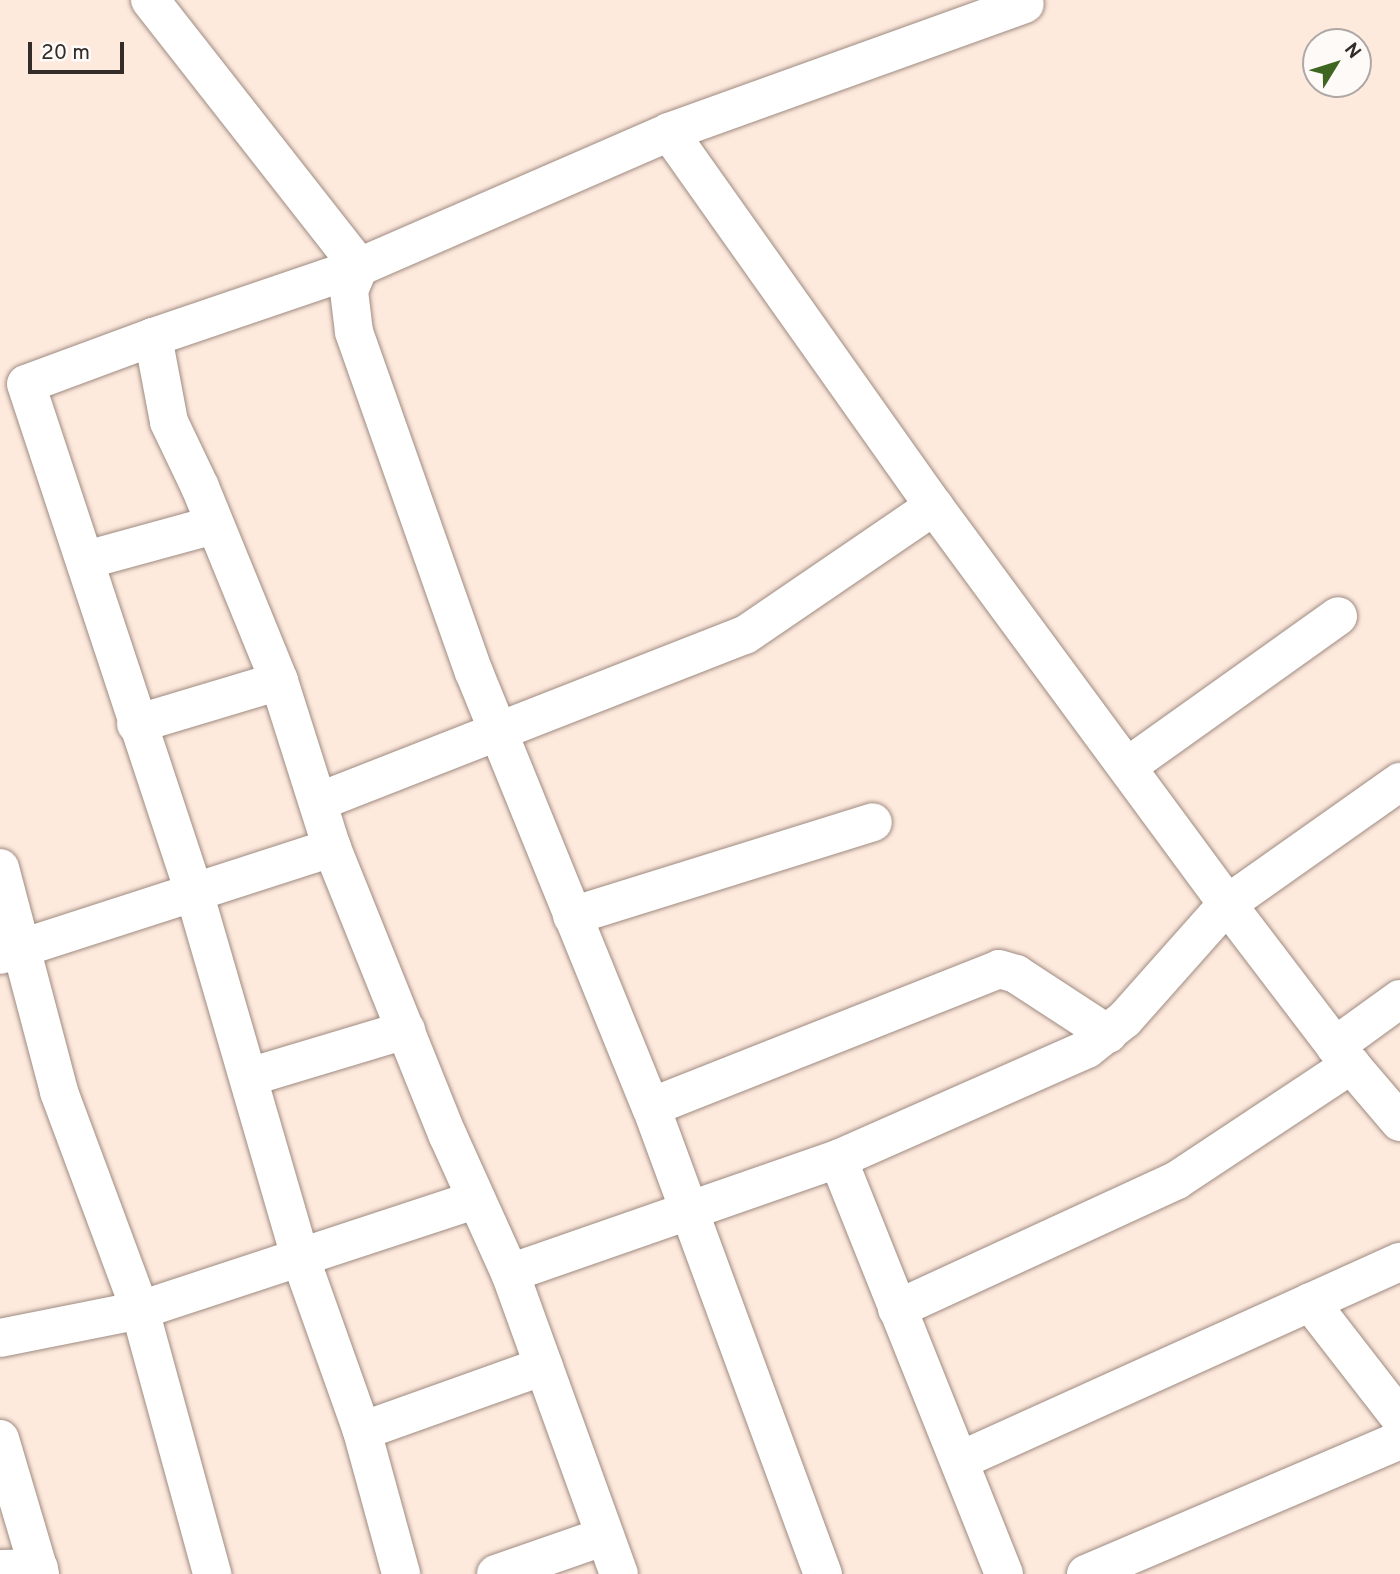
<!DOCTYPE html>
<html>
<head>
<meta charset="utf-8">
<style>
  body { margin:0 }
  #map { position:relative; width:1400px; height:1574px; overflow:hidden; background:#fee9dd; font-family:Overpass,sans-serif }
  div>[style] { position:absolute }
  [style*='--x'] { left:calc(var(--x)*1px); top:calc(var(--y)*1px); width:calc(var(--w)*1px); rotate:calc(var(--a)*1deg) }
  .roads { filter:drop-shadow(0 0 2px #9e8b80) drop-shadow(0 0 2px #9e8b80) }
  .minor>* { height:38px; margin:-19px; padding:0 19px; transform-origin:19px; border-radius:19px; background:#fff }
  span { translate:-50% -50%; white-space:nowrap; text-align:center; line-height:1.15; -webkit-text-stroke:5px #fefaf8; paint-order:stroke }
  .north { position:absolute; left:1302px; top:28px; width:70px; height:70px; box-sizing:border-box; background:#fefaf8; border:2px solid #ada8a5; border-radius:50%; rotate:52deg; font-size:19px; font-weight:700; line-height:28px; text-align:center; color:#342c28 }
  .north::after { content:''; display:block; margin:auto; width:24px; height:32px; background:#3f6621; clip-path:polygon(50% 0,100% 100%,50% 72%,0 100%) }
  .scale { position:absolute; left:28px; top:42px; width:96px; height:32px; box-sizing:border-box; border:4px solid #342c28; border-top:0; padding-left:9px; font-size:21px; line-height:24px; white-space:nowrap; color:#342c28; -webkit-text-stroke:5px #fefaf8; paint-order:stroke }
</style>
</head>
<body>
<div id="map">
  <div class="roads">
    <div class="minor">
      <div style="--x:150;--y:0;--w:339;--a:51.9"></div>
      <div style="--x:359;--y:267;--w:338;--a:-23.5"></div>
      <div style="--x:669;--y:132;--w:458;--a:54.7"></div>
      <div style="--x:934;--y:506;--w:494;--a:53.6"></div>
      <div style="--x:1227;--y:904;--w:178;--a:52.7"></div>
      <div style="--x:1335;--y:1046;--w:100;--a:49.5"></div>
      <div style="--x:669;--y:132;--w:378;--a:-19.8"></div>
      <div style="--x:359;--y:267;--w:218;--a:161.2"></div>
      <div style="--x:153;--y:337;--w:86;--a:79.3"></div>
      <div style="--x:169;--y:422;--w:72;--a:64.5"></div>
      <div style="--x:200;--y:487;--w:209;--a:67.8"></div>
      <div style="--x:279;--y:681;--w:175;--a:72.4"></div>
      <div style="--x:332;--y:848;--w:310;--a:68.1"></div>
      <div style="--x:448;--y:1136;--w:150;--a:65.7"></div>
      <div style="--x:510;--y:1273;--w:320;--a:70.1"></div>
      <div style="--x:359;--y:267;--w:26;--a:113"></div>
      <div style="--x:349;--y:291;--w:41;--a:83"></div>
      <div style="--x:354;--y:332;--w:361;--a:70.6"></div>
      <div style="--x:474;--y:672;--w:470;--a:67.9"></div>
      <div style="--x:651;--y:1107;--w:498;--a:69.8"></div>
      <div style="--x:153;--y:337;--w:135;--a:159.7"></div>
      <div style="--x:26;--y:384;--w:535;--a:71.7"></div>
      <div style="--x:194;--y:892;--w:377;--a:73.8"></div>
      <div style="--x:299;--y:1254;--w:188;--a:70.4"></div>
      <div style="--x:362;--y:1431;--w:148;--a:74.7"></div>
      <div style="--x:86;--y:560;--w:133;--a:-15.3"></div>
      <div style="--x:136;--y:724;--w:149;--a:-16.7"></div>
      <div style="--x:1128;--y:766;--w:258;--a:-35.5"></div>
      <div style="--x:318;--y:802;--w:458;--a:-21.4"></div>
      <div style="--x:745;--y:635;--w:229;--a:-34.3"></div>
      <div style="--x:0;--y:868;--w:232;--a:75.2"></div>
      <div style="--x:59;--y:1092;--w:233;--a:69.6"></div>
      <div style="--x:140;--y:1310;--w:274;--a:74.7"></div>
      <div style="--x:572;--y:916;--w:315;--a:-17.3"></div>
      <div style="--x:0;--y:955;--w:349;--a:-17.9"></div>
      <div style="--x:1335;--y:1046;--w:80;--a:-35.9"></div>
      <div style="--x:249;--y:1077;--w:164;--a:-16.7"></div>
      <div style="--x:651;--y:1107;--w:374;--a:-21.6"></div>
      <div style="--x:999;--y:969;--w:18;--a:16"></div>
      <div style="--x:1016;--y:974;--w:110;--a:33.1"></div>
      <div style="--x:838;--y:1159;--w:447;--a:68.2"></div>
      <div style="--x:510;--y:1273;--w:347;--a:-19.2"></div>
      <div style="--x:838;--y:1159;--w:272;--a:-23.8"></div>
      <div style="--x:1087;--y:1049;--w:48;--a:-38.3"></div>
      <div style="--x:1125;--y:1019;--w:154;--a:-48.4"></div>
      <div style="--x:1227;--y:904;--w:212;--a:-35.2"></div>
      <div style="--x:1310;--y:1302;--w:147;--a:52.2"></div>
      <div style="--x:897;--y:1309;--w:308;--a:-24.7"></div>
      <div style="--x:1177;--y:1180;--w:209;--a:-33.5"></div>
      <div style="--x:0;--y:1338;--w:143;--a:-11.3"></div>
      <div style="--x:140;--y:1310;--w:353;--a:-18.2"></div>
      <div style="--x:362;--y:1431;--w:193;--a:-19.7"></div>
      <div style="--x:0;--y:1439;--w:141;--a:73.5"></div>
      <div style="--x:961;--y:1460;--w:482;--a:-24.3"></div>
      <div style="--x:0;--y:1569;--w:39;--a:-1"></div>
      <div style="--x:496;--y:1574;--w:115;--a:-19.2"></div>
      <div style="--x:1086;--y:1574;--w:341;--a:-23.1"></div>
    </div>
  </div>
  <div class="north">N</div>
  <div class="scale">20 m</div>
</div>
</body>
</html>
